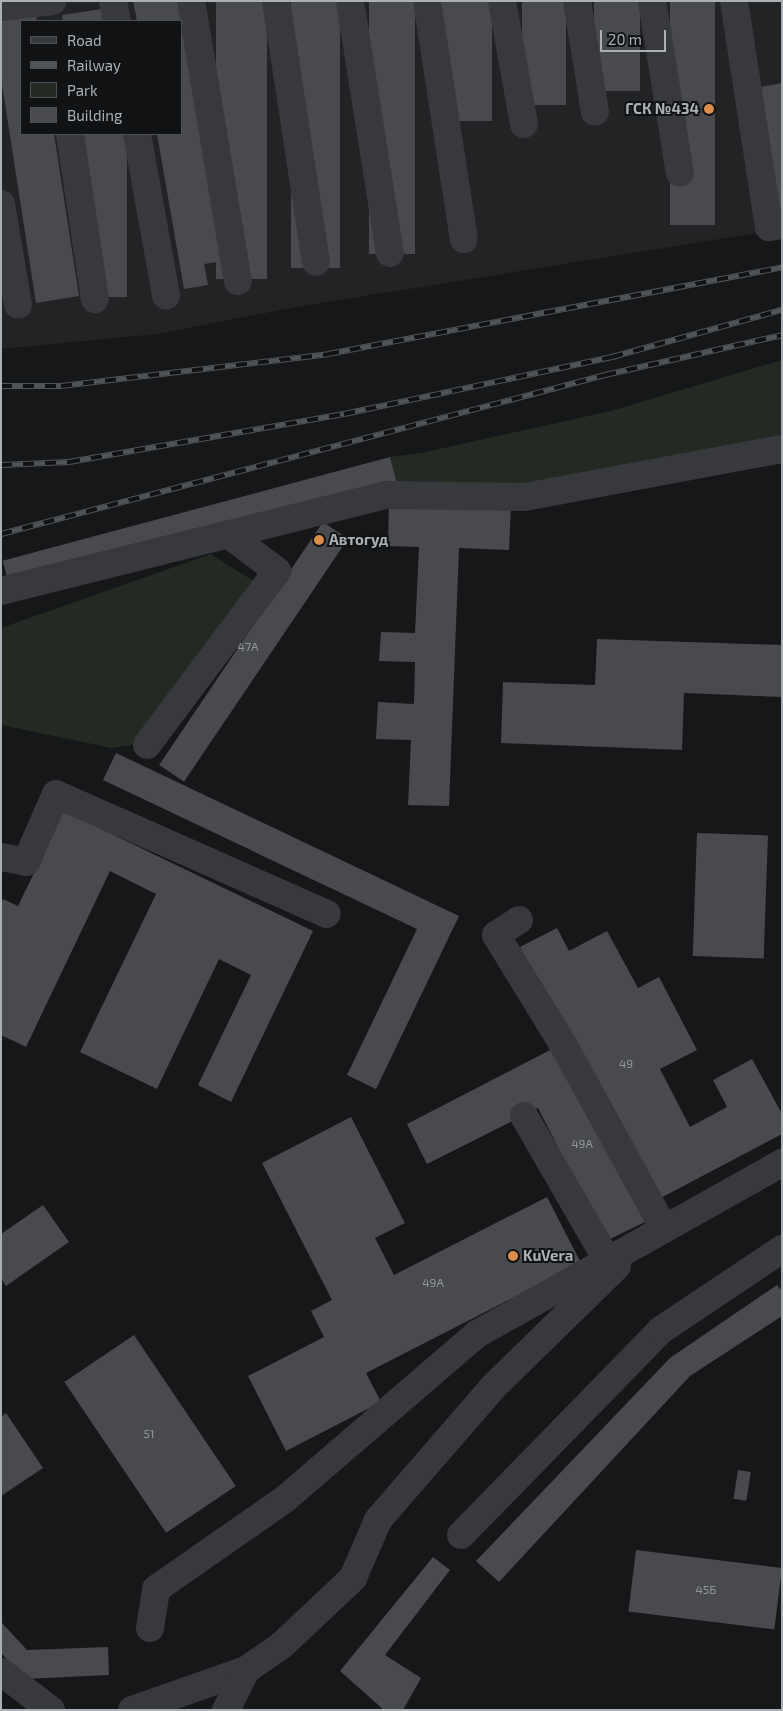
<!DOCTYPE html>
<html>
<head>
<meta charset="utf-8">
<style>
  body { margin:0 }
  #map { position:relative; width:783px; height:1711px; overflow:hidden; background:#161718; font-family:"Exo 2",sans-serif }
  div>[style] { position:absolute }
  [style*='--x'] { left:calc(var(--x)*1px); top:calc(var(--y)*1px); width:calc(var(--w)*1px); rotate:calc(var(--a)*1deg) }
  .built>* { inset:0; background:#222325 }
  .green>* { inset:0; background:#232a23 }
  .building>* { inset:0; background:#484a4d; transform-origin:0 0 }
  .minor>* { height:28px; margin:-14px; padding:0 14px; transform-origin:14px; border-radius:14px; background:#38393c }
  .rail>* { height:5.5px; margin-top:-2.75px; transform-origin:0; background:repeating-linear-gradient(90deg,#111213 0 11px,#515457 0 22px); box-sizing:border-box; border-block:1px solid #515457 }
  .dots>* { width:14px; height:14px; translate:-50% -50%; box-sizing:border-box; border:2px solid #111213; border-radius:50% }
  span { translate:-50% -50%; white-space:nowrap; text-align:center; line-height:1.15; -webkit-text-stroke:4px #111213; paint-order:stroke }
  .number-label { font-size:12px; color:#92969c }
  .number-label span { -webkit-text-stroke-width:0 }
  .poi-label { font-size:15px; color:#aab0b6; font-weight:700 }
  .right { translate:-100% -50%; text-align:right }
  .left { translate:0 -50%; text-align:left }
  .frame { position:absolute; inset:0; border:2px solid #aab0b6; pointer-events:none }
  .legend { position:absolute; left:20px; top:20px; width:162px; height:115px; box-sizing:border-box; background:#111213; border:1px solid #4e5154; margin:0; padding:6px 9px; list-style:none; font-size:15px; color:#aab0b6 }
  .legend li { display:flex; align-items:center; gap:10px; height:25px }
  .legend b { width:25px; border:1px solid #4e5154 }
  .scale { position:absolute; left:600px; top:30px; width:66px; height:22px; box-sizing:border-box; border:2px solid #aab0b6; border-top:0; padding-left:6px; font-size:15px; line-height:18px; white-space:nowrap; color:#aab0b6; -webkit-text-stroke:4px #111213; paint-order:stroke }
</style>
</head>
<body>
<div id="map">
  <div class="built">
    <div style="clip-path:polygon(evenodd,1px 1px,782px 1px,782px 229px,296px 307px,157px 334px,1px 349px,1px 1px,21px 21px,181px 21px,181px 134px,21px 134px,21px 21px)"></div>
  </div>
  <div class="green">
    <div style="clip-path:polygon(782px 360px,782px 435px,522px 485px,398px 486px,390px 457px,421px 453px,611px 411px)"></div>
    <div style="clip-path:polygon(211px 554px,258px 584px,138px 744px,112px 748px,1px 725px,1px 628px)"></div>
  </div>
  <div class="building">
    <div style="clip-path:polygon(133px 1px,178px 1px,182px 21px,137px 21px)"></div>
    <div style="left:216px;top:1px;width:51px;height:278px"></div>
    <div style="left:291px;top:1px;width:49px;height:267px"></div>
    <div style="left:369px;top:1px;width:46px;height:253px"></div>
    <div style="left:441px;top:1px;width:51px;height:120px"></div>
    <div style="left:522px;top:1px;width:44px;height:104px"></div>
    <div style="left:594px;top:1px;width:46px;height:90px"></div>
    <div style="left:670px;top:1px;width:45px;height:224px"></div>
    <div style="clip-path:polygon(108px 8px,110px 21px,63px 21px,62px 15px)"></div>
    <div style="clip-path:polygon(35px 11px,37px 21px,21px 21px,21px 134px,54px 134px,79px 296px,36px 303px,1px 78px,1px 16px)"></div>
    <div style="clip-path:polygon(181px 23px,224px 261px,204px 264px,208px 285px,184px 289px,157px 134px,181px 134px)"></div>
    <div style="clip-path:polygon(782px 83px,782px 209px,777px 210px,760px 87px)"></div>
    <div style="left:80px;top:134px;width:47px;height:163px"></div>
    <div style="left:390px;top:457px;width:30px;height:401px;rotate:75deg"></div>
    <div style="clip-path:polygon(389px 501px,511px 506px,509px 550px,459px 548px,449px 806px,408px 805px,411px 740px,376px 739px,378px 702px,414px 704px,415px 662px,379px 661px,381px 632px,415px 633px,419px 547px,388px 546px)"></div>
    <div style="left:323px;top:522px;width:30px;height:293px;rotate:34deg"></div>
    <div style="clip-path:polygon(597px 639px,782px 645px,782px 697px,684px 693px,682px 750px,501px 743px,503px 682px,595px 685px)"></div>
    <div style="clip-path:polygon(116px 753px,459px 916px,376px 1089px,347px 1075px,417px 929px,103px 780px)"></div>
    <div style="clip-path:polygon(64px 811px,313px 931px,231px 1102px,198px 1085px,251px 975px,219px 959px,157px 1089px,80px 1052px,156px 894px,110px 871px,26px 1047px,1px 1035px,1px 903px,3px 899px,18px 906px)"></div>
    <div style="left:697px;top:833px;width:71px;height:123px;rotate:2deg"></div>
    <div style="clip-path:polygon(557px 928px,569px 951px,607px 931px,638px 988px,659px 977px,697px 1050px,660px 1069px,690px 1127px,727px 1107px,713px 1080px,752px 1059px,782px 1114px,782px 1134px,655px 1201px,520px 947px)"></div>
    <div style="clip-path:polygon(558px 1046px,647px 1221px,606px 1241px,538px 1108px,427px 1164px,407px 1124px)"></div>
    <div style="clip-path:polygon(351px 1117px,405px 1223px,375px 1238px,394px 1275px,547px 1197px,581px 1263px,366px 1373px,381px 1402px,286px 1451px,248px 1376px,324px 1337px,311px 1311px,332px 1300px,262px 1163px)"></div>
    <div style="clip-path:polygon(43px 1205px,69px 1242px,6px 1286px,1px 1278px,1px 1234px)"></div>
    <div style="clip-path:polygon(777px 1285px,782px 1291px,782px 1316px,690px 1376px,499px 1582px,476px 1561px,670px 1358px)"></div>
    <div style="left:134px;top:1335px;width:182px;height:84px;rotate:56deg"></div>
    <div style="clip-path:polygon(6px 1413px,43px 1468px,1px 1496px,1px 1417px)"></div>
    <div style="left:738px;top:1470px;width:13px;height:29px;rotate:9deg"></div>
    <div style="left:636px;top:1550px;width:147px;height:62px;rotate:7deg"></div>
    <div style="clip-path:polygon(433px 1557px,450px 1570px,385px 1655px,421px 1678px,403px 1710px,384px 1710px,340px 1671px)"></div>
    <div style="clip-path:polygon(1px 1622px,27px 1650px,108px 1647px,109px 1675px,25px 1679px,1px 1653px)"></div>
  </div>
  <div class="minor">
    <div style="--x:113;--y:1;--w:20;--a:79"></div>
    <div style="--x:191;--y:1;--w:284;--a:80.5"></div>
    <div style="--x:276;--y:1;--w:264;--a:81.3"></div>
    <div style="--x:350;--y:1;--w:255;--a:81"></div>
    <div style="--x:427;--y:1;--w:241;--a:81.2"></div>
    <div style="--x:502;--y:1;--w:125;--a:79.9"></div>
    <div style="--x:577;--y:1;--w:112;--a:80.8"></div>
    <div style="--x:652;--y:1;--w:174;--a:80.8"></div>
    <div style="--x:734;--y:1;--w:229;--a:81.2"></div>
    <div style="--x:769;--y:227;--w:13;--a:-9"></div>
    <div style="--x:1;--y:7;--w:52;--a:-6.6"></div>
    <div style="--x:70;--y:134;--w:167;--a:81.4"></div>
    <div style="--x:137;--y:134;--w:164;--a:79.8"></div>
    <div style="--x:1;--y:204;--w:102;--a:80.4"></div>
    <div style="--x:1;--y:591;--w:398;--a:-14"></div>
    <div style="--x:387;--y:495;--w:138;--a:0.8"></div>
    <div style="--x:525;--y:497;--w:261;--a:-10.6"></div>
    <div style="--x:147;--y:745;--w:217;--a:-53.2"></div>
    <div style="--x:277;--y:571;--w:61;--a:-142.9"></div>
    <div style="--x:1;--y:857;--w:25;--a:11"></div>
    <div style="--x:26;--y:862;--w:74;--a:-66.2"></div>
    <div style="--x:56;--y:794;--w:296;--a:23.9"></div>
    <div style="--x:519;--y:920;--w:27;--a:147"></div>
    <div style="--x:496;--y:935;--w:130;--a:58.5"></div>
    <div style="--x:564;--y:1046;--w:209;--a:61.3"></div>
    <div style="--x:524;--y:1116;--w:166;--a:60"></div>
    <div style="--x:461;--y:1535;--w:286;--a:-45.7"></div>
    <div style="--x:661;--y:1330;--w:146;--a:-33.8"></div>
    <div style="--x:150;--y:1628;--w:39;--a:-81"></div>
    <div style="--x:156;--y:1589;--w:157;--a:-34.9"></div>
    <div style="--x:285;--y:1499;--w:253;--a:-40.7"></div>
    <div style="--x:477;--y:1334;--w:350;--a:-29.3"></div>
    <div style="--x:1;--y:1672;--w:63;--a:37.2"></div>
    <div style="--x:132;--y:1710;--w:121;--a:-19.3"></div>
    <div style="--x:246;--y:1670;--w:44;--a:-34.8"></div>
    <div style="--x:282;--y:1645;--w:98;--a:-43.3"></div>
    <div style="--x:353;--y:1578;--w:63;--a:-66.7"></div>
    <div style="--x:378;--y:1520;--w:177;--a:-49.1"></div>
    <div style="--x:494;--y:1386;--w:172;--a:-44.3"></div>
    <div style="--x:226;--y:1710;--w:45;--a:-63.4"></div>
  </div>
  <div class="rail">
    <div style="--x:1;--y:386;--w:60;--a:0"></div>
    <div style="--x:61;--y:386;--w:269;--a:-6.8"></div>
    <div style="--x:328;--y:354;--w:462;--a:-10.8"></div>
    <div style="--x:1;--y:465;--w:68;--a:-2.5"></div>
    <div style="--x:69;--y:462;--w:279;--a:-9.9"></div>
    <div style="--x:344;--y:414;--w:274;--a:-12"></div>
    <div style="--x:612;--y:357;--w:176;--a:-15.5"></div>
    <div style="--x:1;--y:534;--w:625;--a:-14.75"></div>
    <div style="--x:605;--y:375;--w:181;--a:-12.7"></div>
  </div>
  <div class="dots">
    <div style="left:709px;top:109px;background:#db8d4b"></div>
    <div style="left:319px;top:540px;background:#db8d4b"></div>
    <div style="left:513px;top:1256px;background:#db8d4b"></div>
  </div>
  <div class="number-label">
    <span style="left:248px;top:647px">47А</span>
    <span style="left:626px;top:1064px">49</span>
    <span style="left:582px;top:1144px">49А</span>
    <span style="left:433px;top:1283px">49А</span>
    <span style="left:149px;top:1434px">51</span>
    <span style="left:706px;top:1590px">45Б</span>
  </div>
  <div class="poi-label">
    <span class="right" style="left:699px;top:109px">ГСК №434</span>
    <span class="left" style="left:329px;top:540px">Автогуд</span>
    <span class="left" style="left:523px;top:1256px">KuVera</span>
  </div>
  <div class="frame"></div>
  <ul class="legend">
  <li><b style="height:6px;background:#38393c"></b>Road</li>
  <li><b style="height:6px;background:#515457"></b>Railway</li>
  <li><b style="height:14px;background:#232a23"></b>Park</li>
  <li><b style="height:14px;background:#484a4d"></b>Building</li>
  </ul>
  <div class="scale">20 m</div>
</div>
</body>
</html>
